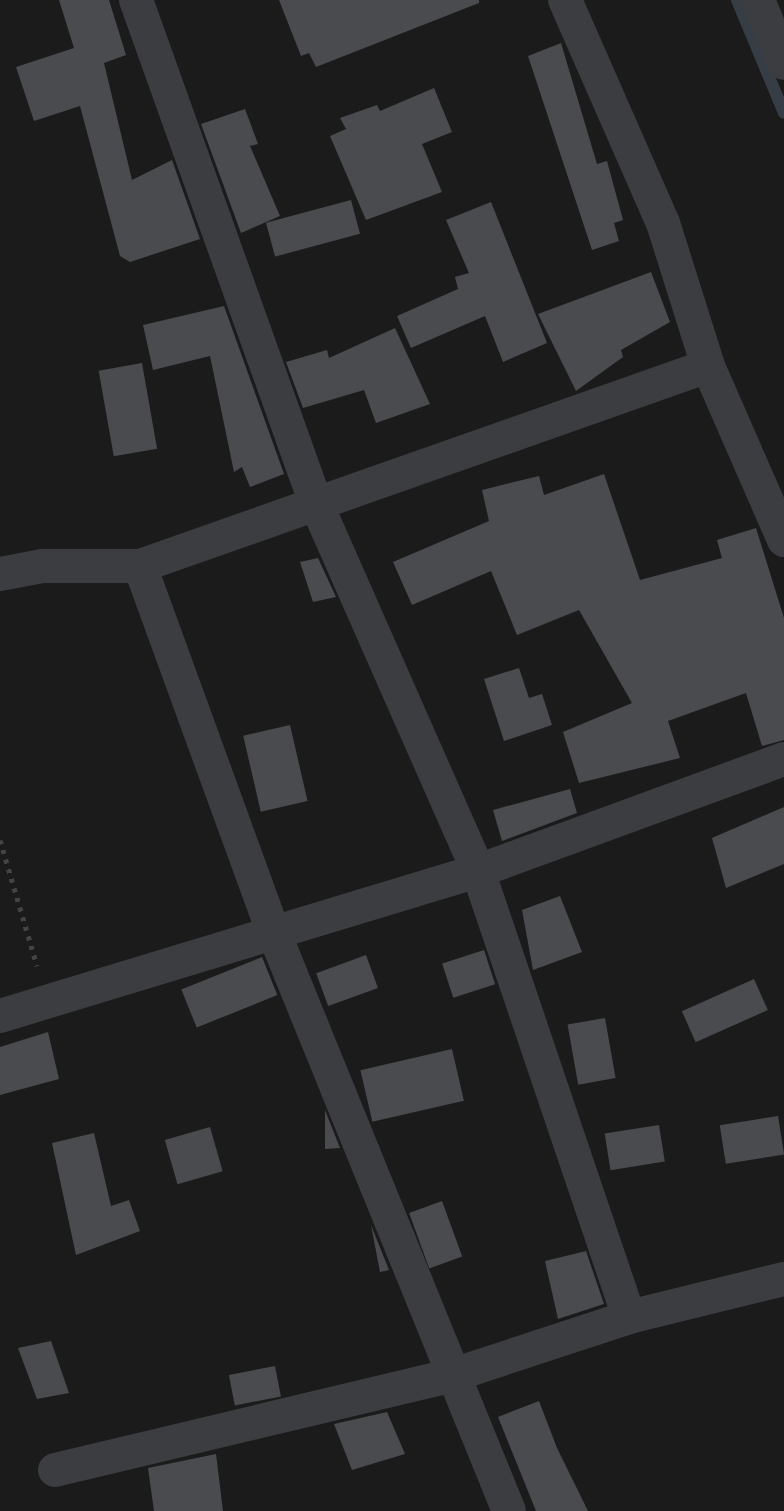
<!DOCTYPE html>
<html>
<head>
<meta charset="utf-8">
<style>
  body { margin:0 }
  #map { position:relative; width:784px; height:1511px; overflow:hidden; background:#1b1b1c; font-family:"Roboto Condensed",sans-serif }
  div>[style] { position:absolute }
  [style*='--x'] { left:calc(var(--x)*1px); top:calc(var(--y)*1px); width:calc(var(--w)*1px); rotate:calc(var(--a)*1deg) }
  .stream>* { height:12px; margin:-6px; padding:0 6px; transform-origin:6px; border-radius:6px; background:#363d44 }
  .building>* { inset:0; background:#4a4b4e; transform-origin:0 0 }
  .path>* { height:5px; margin-top:-2.5px; transform-origin:0; background:repeating-linear-gradient(90deg,#424448 0 4px,transparent 0 10px) }
  .street>* { height:34px; margin:-17px; padding:0 17px; transform-origin:17px; border-radius:17px; background:#3c3d41 }
  span { translate:-50% -50%; white-space:nowrap; text-align:center; line-height:1.15; -webkit-text-stroke:8px #161618; paint-order:stroke }
</style>
</head>
<body>
<div id="map">
  <div class="stream">
    <div style="--x:737;--y:0;--w:122;--a:67.4"></div>
  </div>
  <div class="building">
    <div style="clip-path:polygon(59px 0,109px 0,126px 55px,104px 63px,132px 180px,172px 160px,200px 239px,130px 262px,120px 256px,80px 106px,34px 121px,16px 67px,74px 48px)"></div>
    <div style="clip-path:polygon(279px 0,479px 0,479px 3px,316px 67px,309px 53px,301px 56px)"></div>
    <div style="clip-path:polygon(561px 43px,597px 164px,607px 161px,623px 220px,614px 223px,619px 241px,592px 250px,528px 56px)"></div>
    <div style="clip-path:polygon(434px 88px,452px 132px,422px 144px,442px 192px,366px 220px,330px 136px,346px 129px,340px 118px,377px 105px,380px 111px)"></div>
    <div style="clip-path:polygon(245px 109px,258px 144px,250px 146px,280px 216px,241px 233px,201px 124px)"></div>
    <div style="left:351px;top:200px;width:35px;height:88px;rotate:75deg"></div>
    <div style="clip-path:polygon(491px 202px,547px 343px,503px 362px,485px 316px,411px 348px,397px 316px,458px 289px,455px 277px,469px 273px,446px 220px)"></div>
    <div style="clip-path:polygon(651px 272px,670px 322px,621px 350px,623px 357px,576px 391px,538px 314px)"></div>
    <div style="clip-path:polygon(224px 306px,284px 474px,250px 487px,242px 467px,234px 472px,210px 356px,153px 370px,143px 325px)"></div>
    <div style="clip-path:polygon(395px 328px,430px 404px,376px 423px,364px 390px,303px 408px,286px 362px,327px 350px,329px 358px)"></div>
    <div style="left:142px;top:363px;width:87px;height:44px;rotate:80deg"></div>
    <div style="clip-path:polygon(604px 474px,640px 580px,722px 558px,717px 540px,756px 528px,784px 618px,784px 740px,762px 746px,746px 693px,668px 721px,680px 758px,579px 783px,563px 732px,632px 703px,579px 610px,517px 635px,491px 571px,412px 605px,393px 562px,489px 521px,482px 490px,539px 476px,544px 495px)"></div>
    <div style="clip-path:polygon(318px 558px,336px 597px,313px 602px,300px 562px)"></div>
    <div style="clip-path:polygon(519px 668px,529px 698px,542px 694px,552px 725px,504px 741px,484px 679px)"></div>
    <div style="left:290px;top:725px;width:78px;height:48px;rotate:77deg"></div>
    <div style="clip-path:polygon(570px 789px,577px 813px,502px 841px,493px 810px)"></div>
    <div style="clip-path:polygon(784px 807px,784px 864px,726px 888px,712px 838px)"></div>
    <div style="clip-path:polygon(560px 896px,582px 952px,533px 970px,522px 910px)"></div>
    <div style="left:484px;top:950px;width:36px;height:44px;rotate:72deg"></div>
    <div style="left:366px;top:955px;width:35px;height:53px;rotate:70deg"></div>
    <div style="left:262px;top:957px;width:41px;height:87px;rotate:68deg"></div>
    <div style="left:754px;top:979px;width:34px;height:79px;rotate:66deg"></div>
    <div style="left:605px;top:1018px;width:61px;height:38px;rotate:80deg"></div>
    <div style="clip-path:polygon(48px 1032px,59px 1079px,0 1095px,0 1047px)"></div>
    <div style="left:452px;top:1049px;width:53px;height:94px;rotate:77deg"></div>
    <div style="clip-path:polygon(325px 1110px,340px 1148px,325px 1149px)"></div>
    <div style="left:778px;top:1116px;width:39px;height:59px;rotate:81deg"></div>
    <div style="left:659px;top:1125px;width:37px;height:55px;rotate:81deg"></div>
    <div style="left:210px;top:1127px;width:46px;height:47px;rotate:74deg"></div>
    <div style="clip-path:polygon(94px 1133px,111px 1206px,129px 1200px,140px 1231px,76px 1255px,52px 1143px)"></div>
    <div style="left:442px;top:1201px;width:59px;height:35px;rotate:70deg"></div>
    <div style="clip-path:polygon(371px 1225px,389px 1270px,380px 1272px)"></div>
    <div style="clip-path:polygon(586px 1251px,604px 1304px,558px 1319px,545px 1261px)"></div>
    <div style="clip-path:polygon(51px 1341px,69px 1393px,37px 1399px,18px 1348px)"></div>
    <div style="left:275px;top:1366px;width:31px;height:47px;rotate:79deg"></div>
    <div style="clip-path:polygon(539px 1401px,557px 1448px,588px 1511px,536px 1511px,498px 1417px)"></div>
    <div style="clip-path:polygon(387px 1412px,405px 1454px,352px 1470px,334px 1424px)"></div>
    <div style="clip-path:polygon(216px 1454px,223px 1511px,154px 1511px,148px 1468px)"></div>
  </div>
  <div class="path">
    <div style="--x:0;--y:840;--w:131;--a:73.6"></div>
  </div>
  <div class="street">
    <div style="--x:136;--y:0;--w:532;--a:70.34"></div>
    <div style="--x:315;--y:501;--w:404;--a:66.2"></div>
    <div style="--x:478;--y:871;--w:471;--a:71.3"></div>
    <div style="--x:565;--y:0;--w:244;--a:66.3"></div>
    <div style="--x:663;--y:223;--w:150;--a:72.5"></div>
    <div style="--x:708;--y:366;--w:190;--a:66.4"></div>
    <div style="--x:758;--y:0;--w:68;--a:67.6"></div>
    <div style="--x:140;--y:566;--w:385;--a:70"></div>
    <div style="--x:272;--y:928;--w:629;--a:67.88"></div>
    <div style="--x:0;--y:574;--w:43;--a:-10.8"></div>
    <div style="--x:42;--y:566;--w:98;--a:0"></div>
    <div style="--x:140;--y:566;--w:602;--a:-19.4"></div>
    <div style="--x:0;--y:1016;--w:500;--a:-16.9"></div>
    <div style="--x:478;--y:871;--w:326;--a:-20.1"></div>
    <div style="--x:55;--y:1470;--w:406;--a:-13.4"></div>
    <div style="--x:450;--y:1376;--w:188;--a:-18.2"></div>
    <div style="--x:629;--y:1317;--w:160;--a:-13.8"></div>
  </div>
</div>
</body>
</html>
